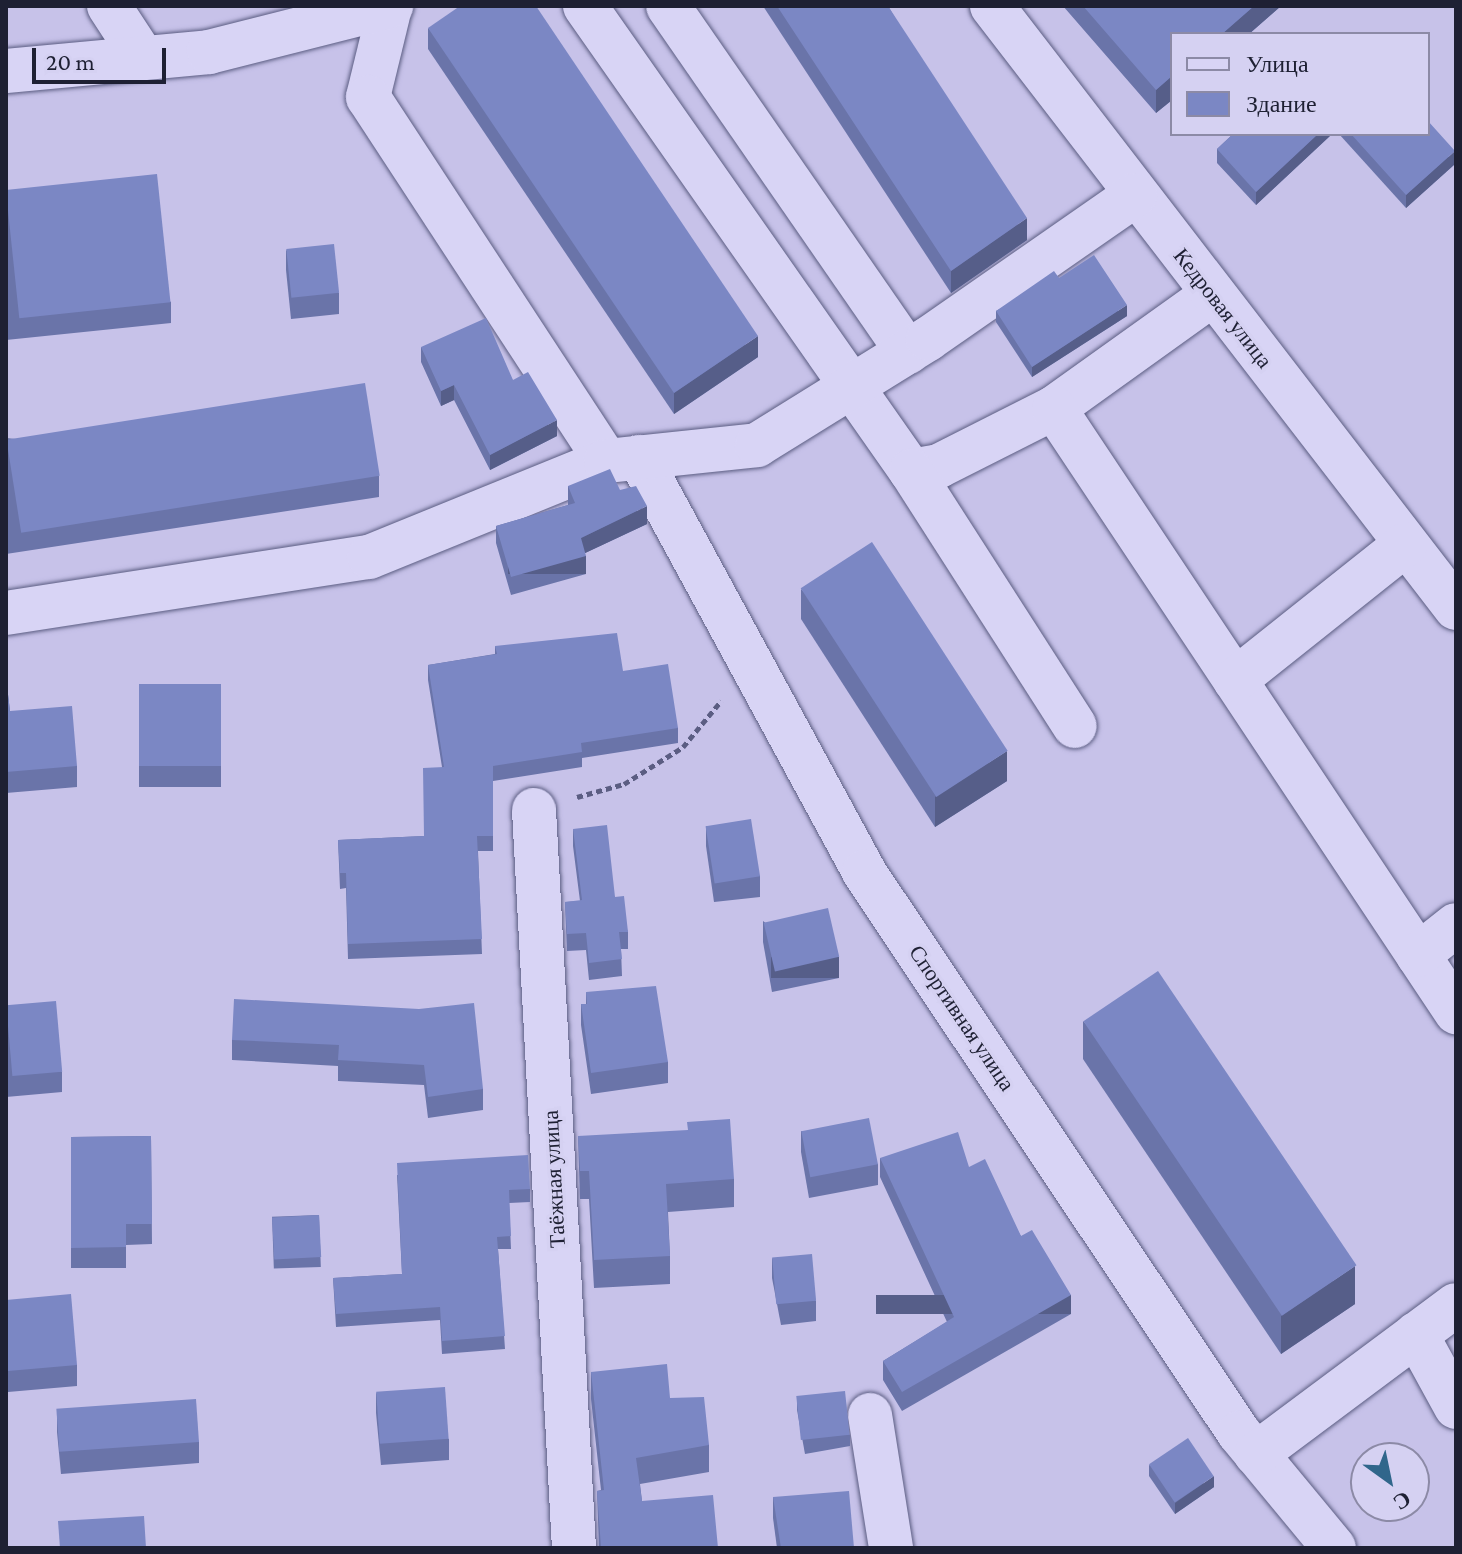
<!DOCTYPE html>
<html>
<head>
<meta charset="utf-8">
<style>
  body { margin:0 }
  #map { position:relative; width:1462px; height:1554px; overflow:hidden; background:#c7c2e9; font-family:"Crimson Pro",serif }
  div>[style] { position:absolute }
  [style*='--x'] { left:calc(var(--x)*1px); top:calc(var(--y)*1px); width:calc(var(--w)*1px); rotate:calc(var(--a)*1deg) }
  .path>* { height:5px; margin-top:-2.5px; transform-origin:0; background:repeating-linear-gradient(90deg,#5b5d82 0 6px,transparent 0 10px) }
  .roads { filter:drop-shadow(0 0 2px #5b5d82) drop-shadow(0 0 2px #5b5d82) }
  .minor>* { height:44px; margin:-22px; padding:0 22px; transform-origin:22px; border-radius:22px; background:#d8d4f5 }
  .wall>* { inset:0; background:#6a74a9; transform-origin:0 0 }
  .shaded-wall>* { inset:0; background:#565e89; transform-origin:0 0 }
  .building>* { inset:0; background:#7b87c4; transform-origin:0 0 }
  span { translate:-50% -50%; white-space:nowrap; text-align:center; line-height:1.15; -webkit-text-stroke:7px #d5d1f2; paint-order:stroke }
  .street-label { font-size:22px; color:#1e2033 }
  .frame { position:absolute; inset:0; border:8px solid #1e2033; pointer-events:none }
  .legend { position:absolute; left:1170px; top:32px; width:260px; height:104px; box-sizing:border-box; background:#d5d1f2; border:2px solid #8c8aa6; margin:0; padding:10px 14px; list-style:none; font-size:24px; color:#1e2033 }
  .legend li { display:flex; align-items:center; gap:16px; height:40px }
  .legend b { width:40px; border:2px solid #8c8aa6 }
  .north { position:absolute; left:1350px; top:1442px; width:80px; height:80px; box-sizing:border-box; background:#d5d1f2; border:2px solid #8c8aa6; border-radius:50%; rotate:147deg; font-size:22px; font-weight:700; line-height:32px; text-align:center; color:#1e2033 }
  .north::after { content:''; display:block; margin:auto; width:28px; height:36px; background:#30668b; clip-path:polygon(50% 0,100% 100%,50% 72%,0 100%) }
  .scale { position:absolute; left:32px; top:48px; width:134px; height:36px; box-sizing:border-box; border:4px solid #1e2033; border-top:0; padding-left:10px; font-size:24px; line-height:28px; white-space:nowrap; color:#1e2033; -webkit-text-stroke:6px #d5d1f2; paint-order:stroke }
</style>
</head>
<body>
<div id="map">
  <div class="path">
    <div style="--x:577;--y:797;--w:49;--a:-15.5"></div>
    <div style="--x:624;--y:784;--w:70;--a:-32.1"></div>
    <div style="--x:683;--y:747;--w:60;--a:-50.4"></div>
  </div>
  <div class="roads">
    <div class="minor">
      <div style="--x:109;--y:6;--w:62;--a:56.8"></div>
      <div style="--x:585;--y:6;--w:568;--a:54.97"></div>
      <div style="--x:911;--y:471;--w:28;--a:-10"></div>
      <div style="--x:939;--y:466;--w:129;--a:-26.8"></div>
      <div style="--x:1054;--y:408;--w:194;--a:-35.6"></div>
      <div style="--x:668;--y:6;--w:421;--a:55.3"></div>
      <div style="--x:992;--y:6;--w:760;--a:52.38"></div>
      <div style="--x:390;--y:7;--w:93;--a:103.7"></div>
      <div style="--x:368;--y:97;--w:435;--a:56.8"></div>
      <div style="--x:6;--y:71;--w:204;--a:-5.3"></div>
      <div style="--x:209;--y:52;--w:188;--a:-14.2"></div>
      <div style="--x:1054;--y:408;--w:726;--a:56.35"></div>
      <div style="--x:639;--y:457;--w:472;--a:61.5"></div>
      <div style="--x:864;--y:872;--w:675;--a:56.24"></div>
      <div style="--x:1239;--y:1433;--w:149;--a:50.4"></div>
      <div style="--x:911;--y:471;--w:303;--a:57.3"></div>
      <div style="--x:6;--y:613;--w:367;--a:-8.8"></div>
      <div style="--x:369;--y:557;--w:256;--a:-22.1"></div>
      <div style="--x:606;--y:461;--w:152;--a:-6"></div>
      <div style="--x:757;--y:445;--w:201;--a:-31.8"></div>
      <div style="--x:928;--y:339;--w:252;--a:-34.8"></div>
      <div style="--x:1235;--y:680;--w:218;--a:-38.5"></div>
      <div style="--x:534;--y:810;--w:739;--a:86.9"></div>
      <div style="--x:1418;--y:955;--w:48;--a:-38.3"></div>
      <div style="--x:1416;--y:1334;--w:83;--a:61.3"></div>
      <div style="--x:870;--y:1415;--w:135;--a:81"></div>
      <div style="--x:1256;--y:1454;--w:249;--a:-36.7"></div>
    </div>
  </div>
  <div class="wall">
    <div style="clip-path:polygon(763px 6px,888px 6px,1027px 240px,951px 293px)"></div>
    <div style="clip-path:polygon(1063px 6px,1281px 6px,1249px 34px,1172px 34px,1172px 100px,1156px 113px)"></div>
    <div style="clip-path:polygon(428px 28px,758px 357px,674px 414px,428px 49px)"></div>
    <div style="clip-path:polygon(1233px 134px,1338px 134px,1331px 135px,1256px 205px,1217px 163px,1217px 149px)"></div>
    <div style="clip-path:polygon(1339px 134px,1428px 134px,1455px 164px,1406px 208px)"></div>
    <div style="clip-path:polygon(6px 190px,171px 302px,171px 323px,6px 340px)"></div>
    <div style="clip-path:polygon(286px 250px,339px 293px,339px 314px,291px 319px,286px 270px)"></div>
    <div style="clip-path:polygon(1059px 278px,1127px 316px,1032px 377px,996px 322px,996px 311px)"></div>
    <div style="clip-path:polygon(421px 347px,513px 380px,557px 436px,490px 470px,454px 400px,441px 406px,421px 362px)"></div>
    <div style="clip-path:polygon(6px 438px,379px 476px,379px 497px,6px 554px)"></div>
    <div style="clip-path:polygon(568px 486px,620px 490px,647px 524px,585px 553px,586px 574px,511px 595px,496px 543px,496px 526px,568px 505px)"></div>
    <div style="clip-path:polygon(801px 589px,1007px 781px,935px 827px,801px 619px)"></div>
    <div style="clip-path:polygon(495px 646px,623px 671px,678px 728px,678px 743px,582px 758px,582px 767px,493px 781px,493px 851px,478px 851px,482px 954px,348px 959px,346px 888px,340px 889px,338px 840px,424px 836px,442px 767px,428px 680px,428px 665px,495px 654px)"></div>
    <div style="clip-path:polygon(6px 678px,10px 711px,77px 766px,77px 787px,6px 793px)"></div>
    <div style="left:139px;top:684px;width:82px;height:103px"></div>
    <div style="clip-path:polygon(706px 826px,760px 876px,760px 897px,714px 902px,706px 846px)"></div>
    <div style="clip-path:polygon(573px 829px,615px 897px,628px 932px,628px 949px,621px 949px,622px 976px,589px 980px,586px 950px,567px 951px,565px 902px,580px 901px,573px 846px)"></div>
    <div style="clip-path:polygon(763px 921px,839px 978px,772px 992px,763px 942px)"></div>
    <div style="clip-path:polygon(586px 992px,668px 1062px,668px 1083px,591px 1094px,581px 1025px,581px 1004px,586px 1004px)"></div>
    <div style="clip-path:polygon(6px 1005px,62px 1072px,62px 1092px,6px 1097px)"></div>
    <div style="clip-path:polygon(419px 1009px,483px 1089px,483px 1110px,428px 1118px,424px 1085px,338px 1081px,338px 1066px,232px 1060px,232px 1040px)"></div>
    <div style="clip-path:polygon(1083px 1021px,1355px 1304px,1281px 1354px,1083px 1059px)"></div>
    <div style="clip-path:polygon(801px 1131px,878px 1164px,878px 1185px,809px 1198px,801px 1152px)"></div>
    <div style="clip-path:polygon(151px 1136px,152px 1244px,126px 1245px,126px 1268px,71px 1268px,71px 1137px)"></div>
    <div style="clip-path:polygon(578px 1136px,734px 1179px,734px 1207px,668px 1212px,670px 1256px,670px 1284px,594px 1288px,589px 1199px,580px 1199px)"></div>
    <div style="clip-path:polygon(880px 1158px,969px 1167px,1021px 1236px,1071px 1314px,902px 1411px,883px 1380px,883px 1361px,947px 1322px,880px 1177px)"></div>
    <div style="clip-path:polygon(397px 1175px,530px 1189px,530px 1202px,509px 1203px,511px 1249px,498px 1249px,505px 1349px,442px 1354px,440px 1320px,336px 1327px,333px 1278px,402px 1274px)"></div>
    <div style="left:319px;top:1215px;width:52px;height:47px;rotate:88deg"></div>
    <div style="clip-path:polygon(772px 1258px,816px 1301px,816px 1321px,781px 1325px,772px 1278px)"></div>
    <div style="clip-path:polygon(6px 1300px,77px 1365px,77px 1386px,8px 1392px,6px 1362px)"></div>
    <div style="clip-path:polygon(591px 1372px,670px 1398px,709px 1445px,709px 1472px,640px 1484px,642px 1501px,718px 1548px,599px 1548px,597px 1491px,601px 1490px,591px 1399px)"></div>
    <div style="clip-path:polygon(376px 1393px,449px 1439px,449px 1460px,381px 1465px,376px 1413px)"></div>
    <div style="clip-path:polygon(797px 1399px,850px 1435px,850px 1446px,805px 1454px,797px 1410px)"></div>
    <div style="clip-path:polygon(57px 1411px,199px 1442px,199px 1463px,61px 1474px,57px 1432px)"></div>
    <div style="clip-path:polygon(1149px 1465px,1214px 1487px,1175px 1514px,1149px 1476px)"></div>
    <div style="clip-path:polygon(773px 1497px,854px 1548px,777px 1548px,773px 1518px)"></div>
  </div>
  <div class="shaded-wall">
    <div style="clip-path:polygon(1254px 6px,1281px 6px,1249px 34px,1222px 34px)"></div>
    <div style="clip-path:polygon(1172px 76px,1172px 100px,1156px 113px,1156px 90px)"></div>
    <div style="clip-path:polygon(1318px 134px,1331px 134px,1331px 135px,1256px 205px,1256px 192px)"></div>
    <div style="clip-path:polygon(1455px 151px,1455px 164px,1406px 208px,1406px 195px)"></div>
    <div style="clip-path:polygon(1027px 218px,1027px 240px,951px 293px,951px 271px)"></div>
    <div style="clip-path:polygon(1127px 305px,1127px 316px,1032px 377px,1032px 367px)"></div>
    <div style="clip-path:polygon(758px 336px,758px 357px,674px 414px,674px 393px)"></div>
    <div style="clip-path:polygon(454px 385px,454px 400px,441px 406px,441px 391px)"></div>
    <div style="clip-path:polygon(557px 420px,557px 436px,490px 470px,490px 455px)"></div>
    <div style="clip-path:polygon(647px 506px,647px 524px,581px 555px,581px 538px)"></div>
    <div style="left:586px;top:556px;width:18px;height:78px;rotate:90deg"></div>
    <div style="clip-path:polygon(1007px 751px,1007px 781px,935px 827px,935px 797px)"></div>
    <div style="left:839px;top:957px;width:21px;height:68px;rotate:90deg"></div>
    <div style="clip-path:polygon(1355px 1266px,1355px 1304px,1281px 1354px,1281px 1316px)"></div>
    <div style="left:1071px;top:1295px;width:19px;height:195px;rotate:90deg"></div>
    <div style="clip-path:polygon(1214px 1476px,1214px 1487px,1175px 1514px,1175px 1503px)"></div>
  </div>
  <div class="building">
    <div style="clip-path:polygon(460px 6px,536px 6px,758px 336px,674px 393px,428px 28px)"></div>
    <div style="clip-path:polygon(777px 6px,888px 6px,1027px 218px,951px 271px)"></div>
    <div style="clip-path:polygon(1083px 6px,1254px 6px,1222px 34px,1172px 34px,1172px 76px,1156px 90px)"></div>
    <div style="clip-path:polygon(1428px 121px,1455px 151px,1406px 195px,1351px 134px,1428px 134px)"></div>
    <div style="clip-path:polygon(1233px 134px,1318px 134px,1256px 192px,1217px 149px)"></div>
    <div style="left:157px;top:174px;width:129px;height:152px;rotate:84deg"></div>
    <div style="left:334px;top:244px;width:49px;height:48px;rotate:84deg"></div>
    <div style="clip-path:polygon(1094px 255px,1127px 305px,1032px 367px,996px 311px,1054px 271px,1059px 278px)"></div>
    <div style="clip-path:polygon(486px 318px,513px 380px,528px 372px,557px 420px,490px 455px,454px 385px,441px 391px,421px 347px)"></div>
    <div style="left:365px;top:383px;width:94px;height:363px;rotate:81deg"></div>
    <div style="clip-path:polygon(610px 469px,620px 490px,636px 486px,647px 506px,581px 538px,586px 556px,511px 577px,496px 526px,575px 503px,568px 486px)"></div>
    <div style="left:872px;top:542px;width:249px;height:85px;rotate:57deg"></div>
    <div style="clip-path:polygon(617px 633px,623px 671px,668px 664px,678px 728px,581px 743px,582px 752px,493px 766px,493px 836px,477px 836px,482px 939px,348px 944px,346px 873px,340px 873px,338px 840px,424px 836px,423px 768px,444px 767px,428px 665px,497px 654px,495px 646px)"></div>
    <div style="clip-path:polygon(6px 678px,10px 711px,72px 706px,77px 766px,6px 772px)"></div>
    <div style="left:139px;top:684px;width:82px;height:82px"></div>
    <div style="left:751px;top:819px;width:58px;height:46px;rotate:81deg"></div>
    <div style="clip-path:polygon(607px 825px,615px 897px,624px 896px,628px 932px,619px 932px,622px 959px,589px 963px,586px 933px,567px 934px,565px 902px,582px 900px,573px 829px)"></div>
    <div style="left:828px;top:908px;width:50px;height:66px;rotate:77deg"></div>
    <div style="left:1158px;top:971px;width:355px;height:90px;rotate:56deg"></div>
    <div style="clip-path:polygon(656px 986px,668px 1062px,591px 1073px,581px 1004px,587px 1004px,586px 992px)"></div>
    <div style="clip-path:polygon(234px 999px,419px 1009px,474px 1003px,483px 1089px,428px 1097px,424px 1065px,338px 1060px,339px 1045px,232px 1040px)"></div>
    <div style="left:56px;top:1001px;width:71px;height:50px;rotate:85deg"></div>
    <div style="left:869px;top:1118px;width:47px;height:69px;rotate:79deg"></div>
    <div style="clip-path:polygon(730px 1119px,734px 1179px,666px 1184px,670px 1256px,594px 1260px,589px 1171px,580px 1171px,578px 1136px,688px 1130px,687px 1122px)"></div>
    <div style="clip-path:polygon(958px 1132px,969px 1167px,985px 1159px,1021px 1236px,1032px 1230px,1071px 1295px,902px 1392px,883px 1361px,954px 1317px,880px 1158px)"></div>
    <div style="clip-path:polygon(151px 1136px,152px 1224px,126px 1224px,126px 1247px,71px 1248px,71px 1137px)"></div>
    <div style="clip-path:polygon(528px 1155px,530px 1189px,509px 1190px,511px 1236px,497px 1237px,505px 1336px,442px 1341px,440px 1307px,336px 1314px,333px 1278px,402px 1274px,397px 1163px)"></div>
    <div style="left:319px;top:1215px;width:42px;height:47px;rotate:87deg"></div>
    <div style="left:812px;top:1254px;width:47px;height:40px;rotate:85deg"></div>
    <div style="clip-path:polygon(71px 1294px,77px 1365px,8px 1371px,6px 1341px,6px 1300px)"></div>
    <div style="clip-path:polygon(667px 1364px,670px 1398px,704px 1397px,709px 1445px,636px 1458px,642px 1501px,713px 1495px,718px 1548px,601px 1548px,597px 1491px,604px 1490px,591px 1372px)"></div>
    <div style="left:445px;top:1387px;width:52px;height:69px;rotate:86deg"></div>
    <div style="left:845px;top:1391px;width:44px;height:49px;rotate:84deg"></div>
    <div style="left:196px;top:1399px;width:43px;height:140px;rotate:86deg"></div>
    <div style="left:1188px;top:1438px;width:46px;height:47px;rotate:56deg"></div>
    <div style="clip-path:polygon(849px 1491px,854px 1548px,781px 1548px,773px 1497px)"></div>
    <div style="clip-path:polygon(144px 1516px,146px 1548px,60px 1548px,58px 1521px)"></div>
  </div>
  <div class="street-label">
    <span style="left:1223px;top:308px;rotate:52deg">Кедровая улица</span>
    <span style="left:962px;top:1018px;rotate:56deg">Спортивная улица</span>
    <span style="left:554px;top:1179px;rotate:-93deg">Таёжная улица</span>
  </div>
  <div class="frame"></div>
  <ul class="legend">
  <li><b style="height:10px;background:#d8d4f5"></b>Улица</li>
  <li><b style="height:22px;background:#7b87c4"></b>Здание</li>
  </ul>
  <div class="north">С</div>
  <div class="scale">20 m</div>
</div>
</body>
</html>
